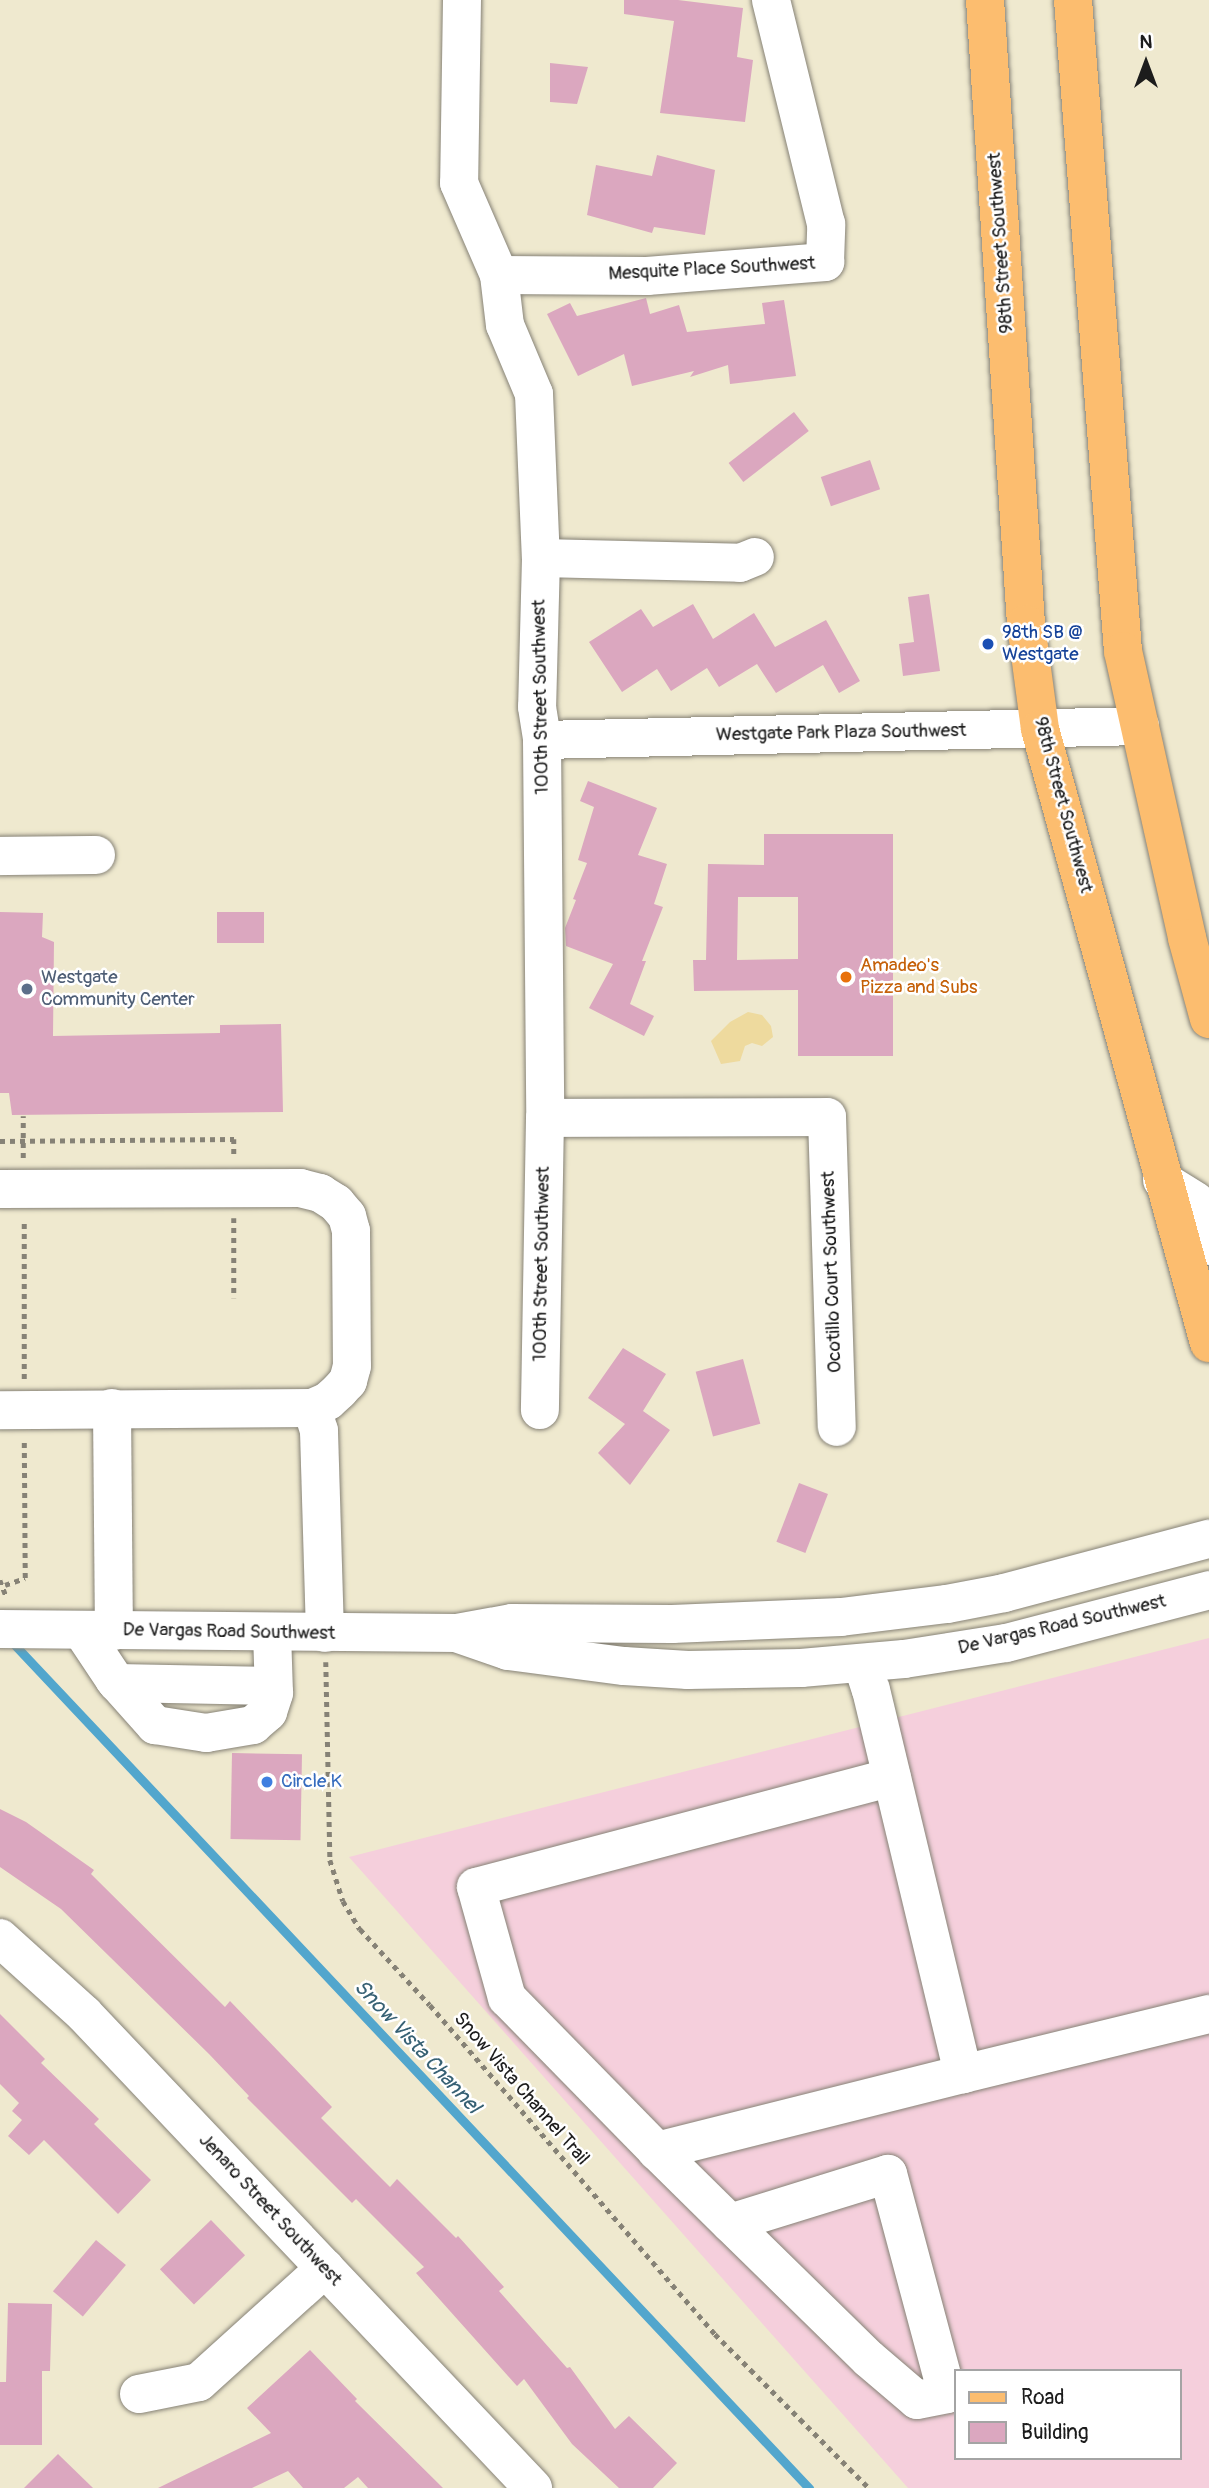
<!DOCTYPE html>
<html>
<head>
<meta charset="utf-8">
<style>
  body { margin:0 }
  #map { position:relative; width:1209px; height:2488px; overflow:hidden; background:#efe9cf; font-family:Pangolin,sans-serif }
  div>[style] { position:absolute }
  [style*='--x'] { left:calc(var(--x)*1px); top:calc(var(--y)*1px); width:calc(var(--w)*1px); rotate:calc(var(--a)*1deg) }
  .built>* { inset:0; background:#f5cfdc }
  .sand>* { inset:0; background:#eeda9e }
  .stream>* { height:9px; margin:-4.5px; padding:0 4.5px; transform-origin:4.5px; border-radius:4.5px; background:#52a6cd }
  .building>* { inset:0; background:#dba7bf; transform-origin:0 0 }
  .path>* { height:4.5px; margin-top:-2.25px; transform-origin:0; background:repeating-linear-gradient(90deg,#868276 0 5px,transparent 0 10px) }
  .roads { filter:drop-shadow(0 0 2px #868276) drop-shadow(0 0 2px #868276) }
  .minor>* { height:38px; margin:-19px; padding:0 19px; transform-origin:19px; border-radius:19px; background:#fff }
  .major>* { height:38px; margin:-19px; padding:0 19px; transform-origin:19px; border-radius:19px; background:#fcbd6f }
  .dots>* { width:19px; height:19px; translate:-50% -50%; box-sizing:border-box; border:4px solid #fff; border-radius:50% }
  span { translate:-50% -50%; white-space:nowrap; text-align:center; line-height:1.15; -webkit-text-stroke:5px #fff; paint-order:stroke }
  .street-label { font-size:19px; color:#1c1c1c }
  .transit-label { font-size:19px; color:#164399 }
  .left { translate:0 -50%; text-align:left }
  .food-label { font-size:19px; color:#c56008 }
  .service-label { font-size:19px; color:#4e5e75 }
  .shop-label { font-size:19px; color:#366cbe }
  .water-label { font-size:21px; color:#376174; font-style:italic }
  .legend { position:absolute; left:954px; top:2369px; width:228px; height:91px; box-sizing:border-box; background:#fff; border:2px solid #a4a4a4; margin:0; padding:9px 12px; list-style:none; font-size:21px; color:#1c1c1c }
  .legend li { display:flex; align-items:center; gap:14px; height:35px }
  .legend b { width:35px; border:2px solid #a4a4a4 }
  .north { position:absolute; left:1111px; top:28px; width:70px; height:70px; -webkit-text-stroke:5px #fff; paint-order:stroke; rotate:0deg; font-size:19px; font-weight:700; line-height:28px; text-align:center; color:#1c1c1c }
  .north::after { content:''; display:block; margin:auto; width:24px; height:32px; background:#1c1c1c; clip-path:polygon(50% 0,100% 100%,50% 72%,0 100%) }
</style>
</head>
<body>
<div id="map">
  <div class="built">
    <div style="clip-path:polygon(evenodd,1209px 1638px,1209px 2488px,908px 2488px,349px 1857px,1209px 1638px,955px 2371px,1179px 2371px,1179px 2458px,955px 2458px,955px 2371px)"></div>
  </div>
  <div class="sand">
    <div style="clip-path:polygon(748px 1012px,762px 1015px,771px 1026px,773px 1037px,762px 1046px,752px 1043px,745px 1046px,740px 1061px,721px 1064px,711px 1041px,730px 1022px)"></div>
  </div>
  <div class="stream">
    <div style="--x:11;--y:1641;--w:1164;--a:46.71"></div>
  </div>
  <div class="building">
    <div style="clip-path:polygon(624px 0,678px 0,743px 8px,737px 57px,753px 60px,745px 122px,660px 113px,674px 21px,624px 14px)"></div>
    <div style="clip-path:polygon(550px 63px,588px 67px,577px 104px,550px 102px)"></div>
    <div style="clip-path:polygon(657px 155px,715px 170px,705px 235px,654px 227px,652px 233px,587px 215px,596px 165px,652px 176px)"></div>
    <div style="clip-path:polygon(646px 298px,650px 314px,679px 305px,687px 332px,765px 324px,762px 303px,784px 300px,796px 376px,730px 384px,728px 365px,690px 377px,694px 371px,632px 386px,624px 354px,578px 376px,547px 314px,570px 303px,577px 316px)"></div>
    <div style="left:794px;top:412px;width:24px;height:83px;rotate:52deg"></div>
    <div style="left:870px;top:460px;width:31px;height:52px;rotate:71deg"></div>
    <div style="clip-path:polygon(929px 594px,940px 671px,903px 676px,899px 644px,914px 642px,908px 597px)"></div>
    <div style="clip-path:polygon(693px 604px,713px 639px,754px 613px,775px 647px,826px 620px,860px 681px,839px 693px,823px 665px,776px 693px,757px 664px,719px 687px,707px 668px,671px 691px,657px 669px,622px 692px,589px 642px,641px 609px,653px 627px)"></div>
    <div style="clip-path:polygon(588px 781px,657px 808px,638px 855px,667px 864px,654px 904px,663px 907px,642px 961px,646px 961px,630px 1004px,654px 1016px,644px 1036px,589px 1008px,613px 964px,566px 946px,565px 928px,576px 900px,573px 899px,587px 863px,578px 860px,594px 807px,580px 801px)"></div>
    <div style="clip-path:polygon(evenodd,764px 834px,893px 834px,893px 1056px,798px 1056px,798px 990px,694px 991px,693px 960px,706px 960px,708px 864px,764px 865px,764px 834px,738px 897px,798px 897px,798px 959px,737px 960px,738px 897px)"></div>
    <div style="clip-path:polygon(0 912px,43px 913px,42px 937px,54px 942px,53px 1036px,220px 1033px,220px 1025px,281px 1024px,283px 1112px,12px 1115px,9px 1093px,0 1093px)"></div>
    <div style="left:217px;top:912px;width:47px;height:31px"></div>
    <div style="clip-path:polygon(623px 1348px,666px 1374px,643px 1411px,670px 1430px,630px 1485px,598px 1453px,625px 1424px,588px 1398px)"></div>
    <div style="left:743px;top:1359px;width:67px;height:49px;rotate:75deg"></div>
    <div style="left:799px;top:1483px;width:31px;height:63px;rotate:21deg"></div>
    <div style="left:232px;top:1753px;width:70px;height:86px;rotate:1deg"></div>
    <div style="clip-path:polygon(0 1809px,26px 1822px,94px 1870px,91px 1874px,225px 2007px,230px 2001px,332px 2107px,321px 2118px,390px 2187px,397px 2179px,456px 2238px,458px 2236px,504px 2287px,499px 2291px,567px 2368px,570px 2367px,615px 2429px,629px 2416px,677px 2463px,653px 2488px,619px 2488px,572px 2444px,524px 2379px,517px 2386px,416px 2273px,424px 2267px,356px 2199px,352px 2203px,247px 2098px,249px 2096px,209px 2054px,61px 1909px,0 1867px)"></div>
    <div style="clip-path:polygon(0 2014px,45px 2059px,41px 2063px,99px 2119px,94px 2124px,151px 2180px,118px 2214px,44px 2140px,29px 2155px,8px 2136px,22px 2120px,12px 2111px,19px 2103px,0 2084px)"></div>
    <div style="left:211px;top:2220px;width:49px;height:71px;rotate:46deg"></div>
    <div style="left:96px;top:2240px;width:39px;height:67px;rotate:40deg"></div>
    <div style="clip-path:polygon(8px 2303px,52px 2304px,50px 2371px,42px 2371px,42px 2445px,0 2445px,0 2382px,6px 2382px)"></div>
    <div style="clip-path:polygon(310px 2350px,357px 2399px,355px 2401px,443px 2488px,368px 2488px,358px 2477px,344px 2488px,303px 2488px,288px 2471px,252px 2488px,158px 2488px,271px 2433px,247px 2408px)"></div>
    <div style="clip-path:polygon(58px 2454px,93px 2488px,24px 2488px)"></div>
  </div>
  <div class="path">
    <div style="--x:0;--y:1141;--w:234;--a:-0.5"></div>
    <div style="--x:234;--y:1139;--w:18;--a:90"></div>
    <div style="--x:23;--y:1158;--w:42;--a:-90"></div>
    <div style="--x:234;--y:1218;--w:80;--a:90"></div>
    <div style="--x:24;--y:1379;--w:160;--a:-90"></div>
    <div style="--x:0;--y:1580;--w:19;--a:69"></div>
    <div style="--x:5;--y:1585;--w:21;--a:-19"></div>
    <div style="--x:25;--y:1578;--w:138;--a:-90.4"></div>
    <div style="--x:326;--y:1662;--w:198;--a:88.8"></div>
    <div style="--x:330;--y:1860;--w:43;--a:72.4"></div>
    <div style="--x:343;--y:1901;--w:33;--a:59"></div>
    <div style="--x:360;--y:1929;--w:103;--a:47.4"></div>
    <div style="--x:430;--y:2005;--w:435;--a:49.1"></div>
    <div style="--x:715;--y:2334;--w:218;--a:45"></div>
  </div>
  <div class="roads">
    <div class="minor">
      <div style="--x:462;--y:0;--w:183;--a:90.9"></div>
      <div style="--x:459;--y:183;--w:100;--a:66.5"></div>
      <div style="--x:499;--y:275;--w:50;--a:83.2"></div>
      <div style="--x:505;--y:325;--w:75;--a:67.2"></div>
      <div style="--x:534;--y:394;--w:164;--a:87.6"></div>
      <div style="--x:541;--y:558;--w:149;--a:91.5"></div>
      <div style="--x:537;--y:707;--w:33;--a:81"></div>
      <div style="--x:542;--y:740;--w:378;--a:89.5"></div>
      <div style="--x:545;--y:1118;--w:292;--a:91"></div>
      <div style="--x:499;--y:275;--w:148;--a:0.4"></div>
      <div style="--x:647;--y:276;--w:179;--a:-4.5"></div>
      <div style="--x:825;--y:262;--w:38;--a:-88"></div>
      <div style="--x:826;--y:224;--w:231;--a:-103.8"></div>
      <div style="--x:541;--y:558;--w:199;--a:1.4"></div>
      <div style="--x:740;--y:563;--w:16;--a:-22"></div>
      <div style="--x:542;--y:740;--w:598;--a:-1.34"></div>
      <div style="--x:0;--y:856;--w:96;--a:-0.6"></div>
      <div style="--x:545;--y:1118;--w:282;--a:-0.2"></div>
      <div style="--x:827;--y:1117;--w:310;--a:88.2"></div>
      <div style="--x:1162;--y:1180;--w:39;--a:32"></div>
      <div style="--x:1195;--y:1201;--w:47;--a:72.7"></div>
      <div style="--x:0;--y:1189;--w:300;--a:-0.2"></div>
      <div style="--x:300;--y:1188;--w:21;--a:14"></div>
      <div style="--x:320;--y:1193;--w:19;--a:32"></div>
      <div style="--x:336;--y:1203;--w:17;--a:50"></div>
      <div style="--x:347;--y:1216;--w:16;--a:75"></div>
      <div style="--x:351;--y:1231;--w:135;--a:89.6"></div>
      <div style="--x:352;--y:1366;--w:16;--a:105"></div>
      <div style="--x:348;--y:1381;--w:13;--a:132"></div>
      <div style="--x:339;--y:1391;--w:15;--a:138"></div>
      <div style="--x:328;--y:1401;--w:17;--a:156"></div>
      <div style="--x:312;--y:1408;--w:312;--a:179.6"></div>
      <div style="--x:112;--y:1408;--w:223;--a:89.5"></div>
      <div style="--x:312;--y:1408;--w:24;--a:73"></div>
      <div style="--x:319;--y:1431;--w:202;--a:88.3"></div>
      <div style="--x:0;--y:1629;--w:457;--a:0.5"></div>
      <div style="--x:457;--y:1633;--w:56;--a:-10.3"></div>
      <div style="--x:512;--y:1623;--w:160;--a:0.4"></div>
      <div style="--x:672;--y:1624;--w:169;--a:-2.4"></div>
      <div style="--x:841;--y:1617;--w:107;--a:-7"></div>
      <div style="--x:947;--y:1604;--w:58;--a:-10.9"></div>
      <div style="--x:1004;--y:1593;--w:212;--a:-14.8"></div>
      <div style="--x:82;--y:1631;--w:58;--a:56.3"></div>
      <div style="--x:114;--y:1679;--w:62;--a:48.3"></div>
      <div style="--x:155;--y:1725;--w:52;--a:8.9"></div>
      <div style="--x:206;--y:1733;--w:48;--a:-9.7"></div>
      <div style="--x:253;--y:1725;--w:20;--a:-41"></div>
      <div style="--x:268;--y:1712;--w:20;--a:-72"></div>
      <div style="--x:274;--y:1693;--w:61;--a:-91.9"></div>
      <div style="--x:459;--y:1634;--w:52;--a:19.1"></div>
      <div style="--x:508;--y:1651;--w:117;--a:7.4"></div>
      <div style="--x:624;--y:1666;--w:64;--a:3.6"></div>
      <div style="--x:688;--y:1670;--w:113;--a:-1"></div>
      <div style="--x:801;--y:1668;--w:103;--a:-5"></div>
      <div style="--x:904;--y:1659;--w:103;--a:-8.9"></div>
      <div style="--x:1006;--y:1643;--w:210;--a:-14.6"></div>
      <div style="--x:862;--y:1663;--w:28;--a:72"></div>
      <div style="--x:871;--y:1690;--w:395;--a:76.5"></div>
      <div style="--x:963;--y:2074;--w:316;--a:165.9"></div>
      <div style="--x:657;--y:2151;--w:214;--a:-134.4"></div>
      <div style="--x:507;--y:1998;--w:115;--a:-105.6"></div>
      <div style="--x:476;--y:1887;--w:430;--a:-14.8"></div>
      <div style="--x:117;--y:1683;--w:156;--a:1.1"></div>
      <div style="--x:0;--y:1938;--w:113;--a:42.1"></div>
      <div style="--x:84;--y:2014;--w:653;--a:46.55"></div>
      <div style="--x:963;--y:2074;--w:253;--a:-13.7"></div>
      <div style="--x:657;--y:2151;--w:103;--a:44.6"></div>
      <div style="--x:730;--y:2223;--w:194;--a:44.4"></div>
      <div style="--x:869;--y:2359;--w:63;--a:40.5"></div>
      <div style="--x:917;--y:2400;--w:31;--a:-11"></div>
      <div style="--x:947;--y:2394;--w:228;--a:-105"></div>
      <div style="--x:888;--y:2174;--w:165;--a:162.8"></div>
      <div style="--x:139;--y:2394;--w:61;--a:-11.3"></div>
      <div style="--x:199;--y:2382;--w:170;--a:-42.1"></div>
    </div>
    <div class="major">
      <div style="--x:985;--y:0;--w:625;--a:86.24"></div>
      <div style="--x:1026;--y:624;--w:106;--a:82.4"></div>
      <div style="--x:1040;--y:729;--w:637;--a:74.61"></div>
      <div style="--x:1073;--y:0;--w:653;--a:85.61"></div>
      <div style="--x:1123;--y:651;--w:294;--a:77.4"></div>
      <div style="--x:1187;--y:938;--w:84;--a:74.8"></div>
    </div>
  </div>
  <div class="dots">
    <div style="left:988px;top:644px;background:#1a4fb4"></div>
    <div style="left:846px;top:977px;background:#e8710a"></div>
    <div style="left:27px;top:989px;background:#5c6f8a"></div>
    <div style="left:267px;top:1782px;background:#3f7fe0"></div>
  </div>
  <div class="street-label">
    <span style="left:1001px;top:243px;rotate:-94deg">98th Street Southwest</span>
    <span style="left:712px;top:269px;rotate:-3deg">Mesquite Place Southwest</span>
    <span style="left:541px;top:697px;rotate:-91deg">100th Street Southwest</span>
    <span style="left:841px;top:733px;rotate:-1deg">Westgate Park Plaza Southwest</span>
    <span style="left:1063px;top:805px;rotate:75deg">98th Street Southwest</span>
    <span style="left:542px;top:1264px;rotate:-89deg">100th Street Southwest</span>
    <span style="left:832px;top:1272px;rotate:-92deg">Ocotillo Court Southwest</span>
    <span style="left:1062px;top:1625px;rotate:-13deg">De Vargas Road Southwest</span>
    <span style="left:229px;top:1632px;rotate:1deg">De Vargas Road Southwest</span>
    <span style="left:521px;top:2089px;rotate:49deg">Snow Vista Channel Trail</span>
    <span style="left:270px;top:2210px;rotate:47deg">Jenaro Street Southwest</span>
  </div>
  <div class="transit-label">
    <span class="left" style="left:1002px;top:644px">98th SB @<br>Westgate</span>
  </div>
  <div class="food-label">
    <span class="left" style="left:860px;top:977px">Amadeo's<br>Pizza and Subs</span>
  </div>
  <div class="service-label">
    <span class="left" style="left:41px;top:989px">Westgate<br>Community Center</span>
  </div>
  <div class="shop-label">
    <span class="left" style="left:281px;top:1782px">Circle K</span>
  </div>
  <div class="water-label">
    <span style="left:417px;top:2047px;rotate:47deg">Snow Vista Channel</span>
  </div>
  <ul class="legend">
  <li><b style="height:9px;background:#fcbd6f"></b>Road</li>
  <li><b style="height:19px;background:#dba7bf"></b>Building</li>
  </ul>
  <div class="north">N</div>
</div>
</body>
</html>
